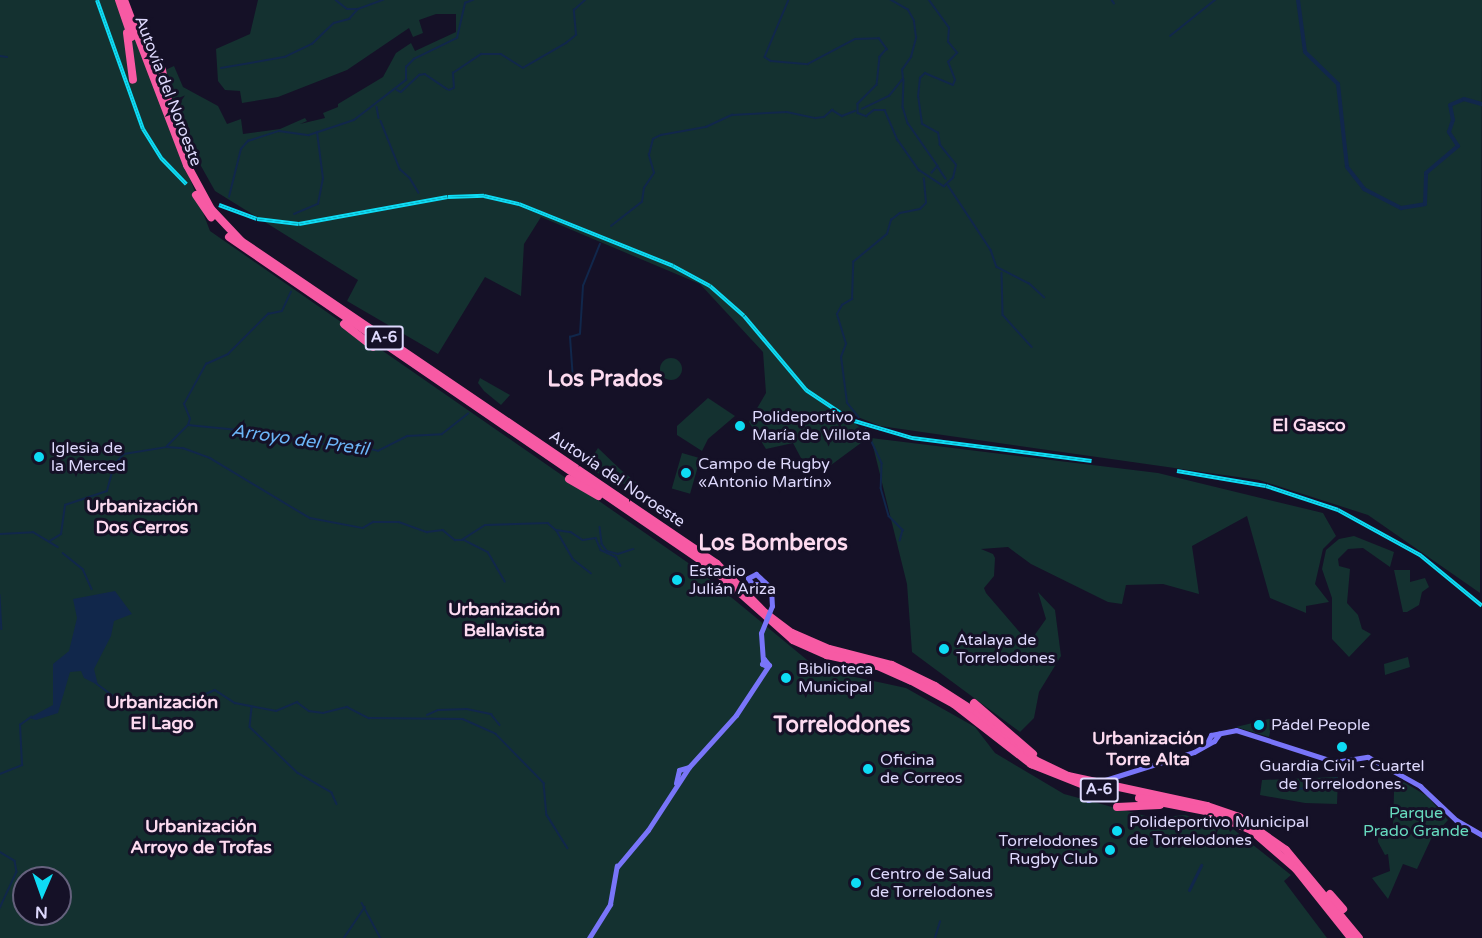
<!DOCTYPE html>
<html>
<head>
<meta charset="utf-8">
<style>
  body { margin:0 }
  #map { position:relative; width:1482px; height:938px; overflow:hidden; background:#151127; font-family:"Varela Round",sans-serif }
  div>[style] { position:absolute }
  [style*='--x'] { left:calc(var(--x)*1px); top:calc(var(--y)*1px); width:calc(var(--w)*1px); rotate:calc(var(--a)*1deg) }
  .green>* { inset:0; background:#143130; transform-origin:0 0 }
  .round { border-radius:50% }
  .water>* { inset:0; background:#11274b }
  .stream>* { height:1.5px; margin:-0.75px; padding:0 0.75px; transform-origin:0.75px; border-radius:0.75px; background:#11274b }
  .canal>* { height:3px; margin:-1.5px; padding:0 1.5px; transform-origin:1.5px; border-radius:1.5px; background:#11274b }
  .river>* { height:4px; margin:-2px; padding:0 2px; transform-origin:2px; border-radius:2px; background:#11274b }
  .secondary>* { height:5px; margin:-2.5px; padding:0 2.5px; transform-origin:2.5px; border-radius:2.5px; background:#7975f9 }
  .highway>* { height:8px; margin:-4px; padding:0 4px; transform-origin:4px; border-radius:4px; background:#f75aa4 }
  .rail>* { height:4px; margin-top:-2px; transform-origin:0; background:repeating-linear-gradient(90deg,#151127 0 4.5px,#0edbf4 0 9px); box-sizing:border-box; border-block:2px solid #0edbf4 }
  .secondary-bridge>* { height:5px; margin:-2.5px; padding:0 2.5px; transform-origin:2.5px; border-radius:2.5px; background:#7975f9 }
  .dots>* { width:16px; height:16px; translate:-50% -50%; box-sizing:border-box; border:3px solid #151127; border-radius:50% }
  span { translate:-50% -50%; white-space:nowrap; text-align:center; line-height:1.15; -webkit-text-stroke:6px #151127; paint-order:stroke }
  .shield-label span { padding:2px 4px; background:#151127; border:2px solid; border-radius:4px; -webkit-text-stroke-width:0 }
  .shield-label { font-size:15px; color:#ded9fd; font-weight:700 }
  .street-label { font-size:16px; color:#ded9fd }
  .poi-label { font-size:16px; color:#ded9fd }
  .left { translate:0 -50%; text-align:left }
  .right { translate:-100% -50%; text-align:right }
  .park-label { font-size:16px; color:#67dbbf }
  .neighbourhood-label { font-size:18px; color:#fddbf0; font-weight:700 }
  .water-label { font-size:18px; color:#6cb6f8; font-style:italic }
  .district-label { font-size:22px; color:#fddbf0; font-weight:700 }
  .north { position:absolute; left:12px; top:866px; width:60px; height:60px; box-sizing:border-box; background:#151127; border:2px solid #65617d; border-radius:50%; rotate:182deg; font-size:16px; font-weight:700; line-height:24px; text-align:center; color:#ded9fd }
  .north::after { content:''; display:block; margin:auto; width:21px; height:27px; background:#0edbf4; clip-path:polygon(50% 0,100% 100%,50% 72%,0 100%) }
</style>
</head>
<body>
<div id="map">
  <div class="green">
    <div style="clip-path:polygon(evenodd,0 0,122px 0,210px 231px,697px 569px,818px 669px,906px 688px,975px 727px,995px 753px,1064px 794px,1153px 818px,1185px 815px,1228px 827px,1230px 832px,1233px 829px,1291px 875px,1284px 881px,1327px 938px,0 938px,0 0,24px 878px,60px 878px,60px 914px,24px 914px,24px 878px)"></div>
    <div style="clip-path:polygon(258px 0,1482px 0,1480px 593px,1368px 515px,1259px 480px,880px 426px,843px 411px,869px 437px,827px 468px,801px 458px,793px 443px,766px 449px,749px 422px,766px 393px,763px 352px,700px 284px,541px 217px,524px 244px,521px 296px,485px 277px,438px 354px,347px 301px,358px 280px,215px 191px,187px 141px,163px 71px,174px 66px,183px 87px,218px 106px,227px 124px,241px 119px,243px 134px,280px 129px,305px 118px,307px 121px,300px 124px,325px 118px,323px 113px,338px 107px,338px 104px,383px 77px,396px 53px,411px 43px,415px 51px,456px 32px,456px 14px,436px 14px,419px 20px,423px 33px,413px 37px,409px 28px,347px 70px,278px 97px,242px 103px,240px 91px,225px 90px,218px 81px,216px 49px,250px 34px)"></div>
    <div class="round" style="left:660px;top:358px;width:22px;height:22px"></div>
    <div style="clip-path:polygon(480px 378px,510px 395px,501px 405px,484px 391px,478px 383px)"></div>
    <div style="clip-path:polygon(708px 398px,735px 416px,708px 439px,702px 451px,677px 435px,677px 426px)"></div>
    <div style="clip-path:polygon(871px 438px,1158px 473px,1323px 513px,1336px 536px,1323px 549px,1315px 584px,1329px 602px,1306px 606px,1306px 613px,1270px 598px,1247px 516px,1192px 546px,1199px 594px,1163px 584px,1126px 585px,1122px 604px,1108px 602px,1031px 564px,1008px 547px,981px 549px,993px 554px,995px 558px,994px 576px,984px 588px,986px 593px,1029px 643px,1046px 619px,1038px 592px,1055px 610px,1061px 656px,1039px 692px,1034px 718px,1020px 732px,912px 652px,907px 584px)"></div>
    <div style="clip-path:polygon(598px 448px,621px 470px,641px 486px,615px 483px,586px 466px)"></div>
    <div style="left:682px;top:453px;width:19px;height:37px;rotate:16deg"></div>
    <div style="clip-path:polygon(1354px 536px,1394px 552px,1390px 567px,1363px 548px,1348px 549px,1338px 559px,1339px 566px,1350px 569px,1347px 603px,1358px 615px,1362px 629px,1371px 634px,1349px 657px,1332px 639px,1332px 598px,1322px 569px,1326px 550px,1339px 539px)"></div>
    <div style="clip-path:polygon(1394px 570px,1410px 570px,1410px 582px,1425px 578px,1429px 587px,1422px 592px,1419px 605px,1407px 612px,1403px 612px)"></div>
    <div style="clip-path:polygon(1408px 657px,1410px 667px,1385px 675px,1384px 664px)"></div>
    <div style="clip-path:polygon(1273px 718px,1269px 737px,1236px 727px)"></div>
    <div style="clip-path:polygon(1338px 777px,1337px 804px,1305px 803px,1260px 795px,1262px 780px)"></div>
    <div style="clip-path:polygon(1402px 781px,1427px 796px,1448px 820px,1431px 839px,1417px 869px,1403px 864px,1388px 899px,1372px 878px,1390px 871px,1388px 854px,1385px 855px,1378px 842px,1378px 827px,1393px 827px,1394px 792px)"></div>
  </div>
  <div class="water">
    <div style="clip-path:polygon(115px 591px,132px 614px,114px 621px,111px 636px,94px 669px,98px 685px,84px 678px,81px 671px,70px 672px,58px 713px,36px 720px,29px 718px,53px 705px,53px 664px,69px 651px,77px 618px,73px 599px)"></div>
  </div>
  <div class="stream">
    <div style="--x:336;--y:0;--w:14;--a:39"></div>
    <div style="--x:347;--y:9;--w:11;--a:0"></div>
    <div style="--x:358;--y:9;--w:27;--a:-20"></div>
    <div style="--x:789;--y:0;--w:62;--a:112.8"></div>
    <div style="--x:765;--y:57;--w:7;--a:34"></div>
    <div style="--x:771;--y:61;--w:37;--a:5"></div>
    <div style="--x:808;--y:64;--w:53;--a:-28"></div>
    <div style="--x:855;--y:39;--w:24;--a:-2"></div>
    <div style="--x:879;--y:38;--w:14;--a:54"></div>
    <div style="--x:887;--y:49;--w:11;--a:131"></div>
    <div style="--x:880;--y:57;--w:28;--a:96"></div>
    <div style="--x:877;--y:85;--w:27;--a:135"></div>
    <div style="--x:858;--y:104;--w:9;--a:90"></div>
    <div style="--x:858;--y:113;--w:9;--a:21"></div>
    <div style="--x:866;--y:116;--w:10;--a:-37"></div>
    <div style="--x:874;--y:110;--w:11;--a:0"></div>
    <div style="--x:885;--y:110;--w:33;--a:67"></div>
    <div style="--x:898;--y:140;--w:37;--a:55"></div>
    <div style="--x:919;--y:170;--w:30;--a:33"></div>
    <div style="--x:944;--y:186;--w:12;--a:-42"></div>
    <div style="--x:953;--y:178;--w:13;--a:-77"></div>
    <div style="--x:956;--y:165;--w:26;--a:-129"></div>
    <div style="--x:940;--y:145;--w:12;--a:-99"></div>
    <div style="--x:938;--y:133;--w:18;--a:-151"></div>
    <div style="--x:922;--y:124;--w:27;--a:-98"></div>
    <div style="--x:918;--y:97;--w:19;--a:-84"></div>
    <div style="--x:920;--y:78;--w:7;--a:-45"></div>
    <div style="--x:925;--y:73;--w:30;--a:23"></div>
    <div style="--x:953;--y:85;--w:5;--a:-68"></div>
    <div style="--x:955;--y:80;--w:19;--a:-111"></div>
    <div style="--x:948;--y:62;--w:13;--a:-45"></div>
    <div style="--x:957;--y:53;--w:14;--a:-129"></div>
    <div style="--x:948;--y:42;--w:14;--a:-86"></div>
    <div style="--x:949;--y:28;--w:34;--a:-126"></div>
    <div style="--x:1112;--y:0;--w:4;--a:56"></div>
    <div style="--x:1170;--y:36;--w:58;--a:-38.7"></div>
    <div style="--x:0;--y:56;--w:7;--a:8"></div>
    <div style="--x:221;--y:68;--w:65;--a:-9.8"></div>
    <div style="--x:285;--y:57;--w:30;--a:-26"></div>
    <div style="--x:312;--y:44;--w:30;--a:-44"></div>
    <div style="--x:334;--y:23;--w:16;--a:-15"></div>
    <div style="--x:349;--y:19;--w:13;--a:-48"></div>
    <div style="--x:904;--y:80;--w:27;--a:92"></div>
    <div style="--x:903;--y:107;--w:17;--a:73"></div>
    <div style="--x:908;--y:123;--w:52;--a:55.1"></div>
    <div style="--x:938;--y:166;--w:9;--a:131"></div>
    <div style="--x:397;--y:90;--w:4;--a:27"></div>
    <div style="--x:401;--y:92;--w:25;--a:-43"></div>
    <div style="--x:419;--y:75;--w:6;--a:-9"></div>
    <div style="--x:425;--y:74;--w:27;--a:34"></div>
    <div style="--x:449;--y:90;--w:5;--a:-22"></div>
    <div style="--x:454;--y:88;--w:15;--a:-94"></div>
    <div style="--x:453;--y:73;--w:34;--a:-34"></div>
    <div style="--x:481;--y:54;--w:20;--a:0"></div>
    <div style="--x:501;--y:54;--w:26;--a:32"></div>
    <div style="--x:523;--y:68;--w:50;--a:-30.2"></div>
    <div style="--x:566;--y:43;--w:13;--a:-39"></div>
    <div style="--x:576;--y:35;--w:25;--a:-95"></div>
    <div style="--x:574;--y:10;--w:15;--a:-42"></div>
    <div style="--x:377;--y:107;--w:11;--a:80"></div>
    <div style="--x:862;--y:109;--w:30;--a:-26"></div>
    <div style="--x:889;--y:96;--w:22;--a:-51"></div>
    <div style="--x:903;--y:79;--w:9;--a:-96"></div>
    <div style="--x:902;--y:70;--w:16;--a:-55"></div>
    <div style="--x:911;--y:57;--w:20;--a:-75"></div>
    <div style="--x:916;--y:38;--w:17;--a:-97"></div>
    <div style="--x:914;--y:21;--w:13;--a:-119"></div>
    <div style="--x:908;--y:10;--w:20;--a:-150"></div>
    <div style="--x:381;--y:121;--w:52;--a:68.4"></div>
    <div style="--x:400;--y:169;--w:13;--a:42"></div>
    <div style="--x:410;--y:178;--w:17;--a:59"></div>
    <div style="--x:938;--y:167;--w:14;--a:56"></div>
    <div style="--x:948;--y:185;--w:78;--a:56.5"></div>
    <div style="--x:991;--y:250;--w:18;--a:71"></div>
    <div style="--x:997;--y:267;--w:36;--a:27"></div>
    <div style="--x:1029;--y:283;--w:21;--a:43"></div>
    <div style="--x:229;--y:197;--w:49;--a:-76"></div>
    <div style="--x:241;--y:149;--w:11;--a:-49"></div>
    <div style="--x:248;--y:141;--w:33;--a:-18"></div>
    <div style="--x:279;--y:131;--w:30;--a:8"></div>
    <div style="--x:309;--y:135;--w:47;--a:-18.4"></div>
    <div style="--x:354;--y:120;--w:66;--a:-37.6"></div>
    <div style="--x:406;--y:80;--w:13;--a:-90"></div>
    <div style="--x:406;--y:67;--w:11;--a:-45"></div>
    <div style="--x:414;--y:59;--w:48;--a:-26"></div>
    <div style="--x:457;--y:38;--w:36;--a:-77"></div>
    <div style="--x:465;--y:3;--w:9;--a:-21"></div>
    <div style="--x:294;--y:214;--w:26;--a:-23"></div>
    <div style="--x:318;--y:204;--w:25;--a:-79"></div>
    <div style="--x:323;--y:179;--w:47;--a:-97.3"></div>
    <div style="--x:611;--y:226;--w:39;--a:-38"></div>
    <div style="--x:642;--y:202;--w:14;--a:-82"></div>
    <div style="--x:644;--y:188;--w:18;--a:-56"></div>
    <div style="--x:654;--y:173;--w:19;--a:-106"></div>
    <div style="--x:649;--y:155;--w:16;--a:-76"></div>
    <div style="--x:653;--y:139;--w:9;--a:-27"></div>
    <div style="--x:661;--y:135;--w:46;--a:-10.1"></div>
    <div style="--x:706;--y:127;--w:29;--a:-25"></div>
    <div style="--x:732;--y:115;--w:55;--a:-3.1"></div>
    <div style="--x:787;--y:112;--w:29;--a:12"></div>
    <div style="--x:815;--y:118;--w:9;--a:-6"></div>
    <div style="--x:824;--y:117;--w:11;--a:-41"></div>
    <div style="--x:832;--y:110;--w:12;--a:31"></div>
    <div style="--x:842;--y:116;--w:14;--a:-21"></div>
    <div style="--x:1002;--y:273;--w:42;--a:88.6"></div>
    <div style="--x:1003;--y:315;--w:43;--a:47.8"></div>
    <div style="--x:573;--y:380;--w:43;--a:-94"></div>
    <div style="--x:570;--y:337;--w:10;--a:-17"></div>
    <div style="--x:580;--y:334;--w:48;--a:-86.4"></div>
    <div style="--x:583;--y:286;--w:45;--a:-68"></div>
    <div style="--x:859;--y:418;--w:19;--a:-129"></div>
    <div style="--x:847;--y:403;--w:46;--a:-97.4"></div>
    <div style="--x:841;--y:357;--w:14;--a:-69"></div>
    <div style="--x:846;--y:344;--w:31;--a:-107"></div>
    <div style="--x:837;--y:314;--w:10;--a:-61"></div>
    <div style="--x:842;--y:305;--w:12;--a:-31"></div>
    <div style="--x:852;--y:299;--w:37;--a:-88"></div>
    <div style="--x:853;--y:262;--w:44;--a:-39.5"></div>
    <div style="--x:887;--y:234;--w:15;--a:-74"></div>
    <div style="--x:891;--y:220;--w:11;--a:-38"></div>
    <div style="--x:900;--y:213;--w:20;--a:-11"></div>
    <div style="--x:920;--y:209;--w:8;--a:-45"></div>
    <div style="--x:926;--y:203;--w:24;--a:-95"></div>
    <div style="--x:188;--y:425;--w:6;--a:-72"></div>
    <div style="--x:190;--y:419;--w:16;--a:-112"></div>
    <div style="--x:184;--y:404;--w:46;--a:-61.2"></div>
    <div style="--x:206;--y:364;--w:24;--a:-24"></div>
    <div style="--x:228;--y:354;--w:57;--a:-45"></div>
    <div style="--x:268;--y:314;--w:14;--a:-12"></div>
    <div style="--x:282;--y:311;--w:21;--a:-65"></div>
    <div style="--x:866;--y:429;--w:38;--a:65"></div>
    <div style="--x:882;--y:464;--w:24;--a:92"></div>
    <div style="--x:881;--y:488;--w:29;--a:74"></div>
    <div style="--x:889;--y:516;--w:20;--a:45"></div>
    <div style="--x:903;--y:530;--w:11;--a:105"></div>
    <div style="--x:167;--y:446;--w:30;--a:-45"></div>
    <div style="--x:188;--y:425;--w:71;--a:5.6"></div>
    <div style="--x:259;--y:432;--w:76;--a:10.6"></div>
    <div style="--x:334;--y:446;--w:13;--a:-13"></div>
    <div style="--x:347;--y:443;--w:32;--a:14"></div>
    <div style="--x:378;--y:451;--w:33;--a:-27"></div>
    <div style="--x:407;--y:436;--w:35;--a:-3"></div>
    <div style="--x:442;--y:434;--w:33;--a:-38"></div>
    <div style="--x:600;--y:527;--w:17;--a:83"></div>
    <div style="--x:602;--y:544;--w:9;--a:54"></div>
    <div style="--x:607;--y:551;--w:11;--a:15"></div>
    <div style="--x:618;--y:554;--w:16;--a:-18"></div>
    <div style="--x:557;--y:531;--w:32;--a:60"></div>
    <div style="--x:573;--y:559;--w:23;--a:38"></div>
    <div style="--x:0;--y:534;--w:33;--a:-3"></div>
    <div style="--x:33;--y:532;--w:29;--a:31"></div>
    <div style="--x:464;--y:540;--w:27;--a:27"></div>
    <div style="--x:488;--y:552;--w:34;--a:60"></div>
    <div style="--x:50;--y:541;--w:13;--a:-32"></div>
    <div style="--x:61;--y:534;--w:29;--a:-82"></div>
    <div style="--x:65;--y:505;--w:44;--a:-18.4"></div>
    <div style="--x:107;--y:491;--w:27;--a:-75"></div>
    <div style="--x:114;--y:465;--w:15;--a:-48"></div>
    <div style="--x:124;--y:454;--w:44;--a:-9.2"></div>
    <div style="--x:167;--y:447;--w:16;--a:4"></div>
    <div style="--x:183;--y:448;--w:29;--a:20"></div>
    <div style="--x:210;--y:458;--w:117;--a:31"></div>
    <div style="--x:310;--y:518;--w:54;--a:10.7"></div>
    <div style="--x:363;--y:528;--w:12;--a:-31"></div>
    <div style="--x:373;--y:522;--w:26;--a:0"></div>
    <div style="--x:399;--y:522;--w:30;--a:20"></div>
    <div style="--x:427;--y:532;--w:16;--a:-7"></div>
    <div style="--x:443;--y:530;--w:16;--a:40"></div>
    <div style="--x:455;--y:540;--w:7;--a:0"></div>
    <div style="--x:462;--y:540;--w:27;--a:-33"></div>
    <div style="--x:485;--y:525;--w:63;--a:-1.8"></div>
    <div style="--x:548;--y:523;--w:11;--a:41"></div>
    <div style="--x:556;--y:530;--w:15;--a:8"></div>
    <div style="--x:571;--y:532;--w:14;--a:34"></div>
    <div style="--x:583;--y:540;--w:13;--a:-9"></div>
    <div style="--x:596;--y:538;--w:13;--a:67"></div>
    <div style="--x:601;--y:550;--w:17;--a:25"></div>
    <div style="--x:616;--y:557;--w:10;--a:61"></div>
    <div style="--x:63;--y:553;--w:26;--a:39"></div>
    <div style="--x:83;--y:569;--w:22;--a:66"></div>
    <div style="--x:0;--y:595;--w:34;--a:87"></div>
    <div style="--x:96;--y:683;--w:21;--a:37"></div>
    <div style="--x:113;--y:696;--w:37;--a:17"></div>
    <div style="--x:148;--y:707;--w:14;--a:-17"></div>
    <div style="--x:161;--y:703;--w:15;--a:16"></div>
    <div style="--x:175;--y:707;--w:43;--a:-23"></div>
    <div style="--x:215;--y:690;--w:24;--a:33"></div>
    <div style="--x:235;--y:703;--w:42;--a:11"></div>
    <div style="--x:276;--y:711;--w:23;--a:-23"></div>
    <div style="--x:297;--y:702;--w:15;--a:37"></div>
    <div style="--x:309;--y:711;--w:14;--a:8"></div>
    <div style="--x:323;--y:713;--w:25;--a:-14"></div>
    <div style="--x:347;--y:707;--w:25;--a:27"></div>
    <div style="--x:369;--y:718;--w:94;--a:0.6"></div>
    <div style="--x:463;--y:719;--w:36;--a:24"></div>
    <div style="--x:496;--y:734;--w:69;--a:45.6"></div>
    <div style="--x:544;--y:783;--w:32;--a:85"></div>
    <div style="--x:547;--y:815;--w:39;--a:58"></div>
    <div style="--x:252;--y:708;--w:19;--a:96"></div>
    <div style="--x:250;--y:727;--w:66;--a:43.8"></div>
    <div style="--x:298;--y:773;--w:39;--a:30"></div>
    <div style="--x:332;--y:793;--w:12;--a:66"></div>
    <div style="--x:427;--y:715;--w:12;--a:-24"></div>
    <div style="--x:438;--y:710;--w:29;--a:-2"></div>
    <div style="--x:467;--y:709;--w:25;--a:12"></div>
    <div style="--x:491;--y:714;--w:14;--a:51"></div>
    <div style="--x:0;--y:774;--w:24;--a:-22"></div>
    <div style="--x:22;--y:765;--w:40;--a:-92.9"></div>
    <div style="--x:20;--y:725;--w:14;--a:-36"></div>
    <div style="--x:1336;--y:778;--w:12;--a:85"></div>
    <div style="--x:1288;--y:789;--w:36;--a:-2"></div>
    <div style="--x:1324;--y:788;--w:7;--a:-34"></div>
    <div style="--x:0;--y:852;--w:17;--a:31"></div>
    <div style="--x:15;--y:861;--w:11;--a:80"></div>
    <div style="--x:17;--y:872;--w:40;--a:115"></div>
    <div style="--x:362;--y:903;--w:40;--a:62"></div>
    <div style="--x:344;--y:938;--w:37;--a:-56"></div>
    <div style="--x:935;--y:938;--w:17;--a:-73"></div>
  </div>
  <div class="canal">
    <div style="--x:1189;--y:890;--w:28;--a:-64"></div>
  </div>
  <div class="river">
    <div style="--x:1298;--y:0;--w:52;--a:82.3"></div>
    <div style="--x:1305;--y:52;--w:46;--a:44.1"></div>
    <div style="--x:1338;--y:84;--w:83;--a:83.8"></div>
    <div style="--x:1347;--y:167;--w:28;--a:52"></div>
    <div style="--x:1364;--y:189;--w:42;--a:27.2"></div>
    <div style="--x:1401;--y:208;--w:24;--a:-9"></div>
    <div style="--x:1425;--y:204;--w:31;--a:-88"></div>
    <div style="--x:1426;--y:173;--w:42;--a:-40.2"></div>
    <div style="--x:1458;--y:146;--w:17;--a:-123"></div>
    <div style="--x:1449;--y:132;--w:13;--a:-72"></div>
    <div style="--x:1453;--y:120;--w:15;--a:-101"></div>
    <div style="--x:1450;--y:105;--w:15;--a:-23"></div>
    <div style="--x:1464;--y:99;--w:19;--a:16"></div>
  </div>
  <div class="secondary">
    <div style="--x:764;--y:582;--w:12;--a:171"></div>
    <div style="--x:752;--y:584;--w:7;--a:-124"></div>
    <div style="--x:748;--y:578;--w:9;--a:-27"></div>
    <div style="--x:756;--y:574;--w:21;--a:43"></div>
    <div style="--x:771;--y:588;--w:18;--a:87"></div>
    <div style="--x:761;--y:633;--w:27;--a:86"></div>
    <div style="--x:1207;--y:743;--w:9;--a:-63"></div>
    <div style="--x:1211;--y:735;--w:25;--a:-11"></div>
    <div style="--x:1236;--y:730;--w:104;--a:17.9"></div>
    <div style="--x:1335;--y:762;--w:33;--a:-9"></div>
    <div style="--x:1368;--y:757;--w:60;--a:29.1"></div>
    <div style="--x:1420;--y:786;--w:50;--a:43.4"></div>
    <div style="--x:1456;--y:820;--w:30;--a:30"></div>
    <div style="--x:1102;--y:781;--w:96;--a:-17.5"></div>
    <div style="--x:1194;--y:752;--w:23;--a:-29"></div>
    <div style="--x:1214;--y:741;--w:9;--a:-54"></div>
    <div style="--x:676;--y:783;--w:13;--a:-77"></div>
    <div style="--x:679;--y:770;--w:10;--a:-17"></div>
    <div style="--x:1093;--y:791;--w:8;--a:104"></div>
    <div style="--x:1091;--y:799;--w:3;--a:162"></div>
    <div style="--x:1088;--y:800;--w:4;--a:-104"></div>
    <div style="--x:1087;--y:796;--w:8;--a:-40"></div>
    <div style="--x:617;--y:867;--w:48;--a:-50"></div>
    <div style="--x:648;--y:830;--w:75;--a:-56.9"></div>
    <div style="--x:689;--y:767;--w:70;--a:-47.9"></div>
    <div style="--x:736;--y:715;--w:60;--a:-56.6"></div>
    <div style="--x:769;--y:665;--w:8;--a:-130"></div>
    <div style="--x:764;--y:659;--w:5;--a:112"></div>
    <div style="--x:762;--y:664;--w:5;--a:22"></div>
    <div style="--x:589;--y:938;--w:40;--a:-58"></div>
    <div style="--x:610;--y:904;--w:39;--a:-80"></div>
  </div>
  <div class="highway">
    <div style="--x:119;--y:0;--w:39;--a:71"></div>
    <div style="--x:124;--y:0;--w:177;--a:69.1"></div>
    <div style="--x:187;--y:165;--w:50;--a:61.4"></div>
    <div style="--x:211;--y:209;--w:44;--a:46.8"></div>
    <div style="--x:241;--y:241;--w:575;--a:34.16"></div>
    <div style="--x:717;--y:564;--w:69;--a:45.6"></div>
    <div style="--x:765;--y:613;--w:34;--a:37"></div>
    <div style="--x:792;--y:633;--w:40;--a:23.4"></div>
    <div style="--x:829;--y:649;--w:65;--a:14.3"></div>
    <div style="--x:892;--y:665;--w:48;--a:26"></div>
    <div style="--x:935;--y:686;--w:50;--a:32.7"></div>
    <div style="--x:977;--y:713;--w:75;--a:39"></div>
    <div style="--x:1035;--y:760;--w:37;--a:26"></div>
    <div style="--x:1068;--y:776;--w:142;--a:12.2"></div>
    <div style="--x:1207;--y:806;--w:34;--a:19"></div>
    <div style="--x:1239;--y:817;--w:57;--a:35.1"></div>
    <div style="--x:1286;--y:850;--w:114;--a:50.3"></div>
    <div style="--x:127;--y:33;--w:47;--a:82.7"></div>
    <div style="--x:162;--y:70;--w:52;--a:78.9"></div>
    <div style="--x:196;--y:195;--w:27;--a:56"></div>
    <div style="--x:229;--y:237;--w:586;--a:34.42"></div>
    <div style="--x:712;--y:568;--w:108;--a:41.6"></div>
    <div style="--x:793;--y:640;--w:37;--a:24"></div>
    <div style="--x:827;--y:655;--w:52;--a:12.2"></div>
    <div style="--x:878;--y:666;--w:35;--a:24"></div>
    <div style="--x:910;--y:680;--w:50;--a:28.6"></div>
    <div style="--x:954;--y:704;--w:98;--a:37.9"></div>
    <div style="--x:1031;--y:764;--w:65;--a:21.8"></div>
    <div style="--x:344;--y:324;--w:37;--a:38"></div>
    <div style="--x:569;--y:479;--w:34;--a:30"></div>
    <div style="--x:974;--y:703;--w:78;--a:40.8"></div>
    <div style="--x:1139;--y:798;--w:68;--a:11"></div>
    <div style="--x:1206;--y:811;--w:49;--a:22.9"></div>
    <div style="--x:1251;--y:830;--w:60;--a:40.9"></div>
    <div style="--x:1296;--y:869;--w:88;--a:51.4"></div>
    <div style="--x:1117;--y:807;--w:43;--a:-2.7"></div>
    <div style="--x:1330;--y:894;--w:20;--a:49"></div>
  </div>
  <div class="rail">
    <div style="--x:97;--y:0;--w:137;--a:70.4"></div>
    <div style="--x:143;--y:129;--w:36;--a:58"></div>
    <div style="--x:162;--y:159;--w:35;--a:46"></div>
    <div style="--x:219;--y:205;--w:40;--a:20.2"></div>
    <div style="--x:257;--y:219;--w:42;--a:6.8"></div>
    <div style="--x:299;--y:224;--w:151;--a:-10.3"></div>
    <div style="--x:448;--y:197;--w:36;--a:-2"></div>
    <div style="--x:484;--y:196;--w:36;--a:13"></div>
    <div style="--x:519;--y:204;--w:166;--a:21.9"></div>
    <div style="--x:673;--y:266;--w:42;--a:28.4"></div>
    <div style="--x:710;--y:286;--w:45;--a:41.4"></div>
    <div style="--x:744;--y:316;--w:97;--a:50"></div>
    <div style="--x:806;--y:390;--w:54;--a:33.7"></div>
    <div style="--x:851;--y:420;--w:64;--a:16.4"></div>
    <div style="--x:912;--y:438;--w:181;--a:7.3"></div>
    <div style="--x:1177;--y:471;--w:90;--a:9.6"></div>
    <div style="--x:1266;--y:486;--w:76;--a:18.4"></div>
    <div style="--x:1338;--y:510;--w:94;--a:28.8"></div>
    <div style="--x:1420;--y:555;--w:80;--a:39.4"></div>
  </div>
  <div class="secondary-bridge">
    <div style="--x:761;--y:633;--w:29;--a:-68"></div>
    <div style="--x:1093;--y:791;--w:13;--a:-48"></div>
  </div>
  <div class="dots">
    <div style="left:740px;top:426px;background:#0edbf4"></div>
    <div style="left:39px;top:457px;background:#0edbf4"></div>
    <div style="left:686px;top:473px;background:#0edbf4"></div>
    <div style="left:677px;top:580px;background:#0edbf4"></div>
    <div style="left:944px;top:649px;background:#0edbf4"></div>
    <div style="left:786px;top:678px;background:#0edbf4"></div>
    <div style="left:1259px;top:725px;background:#0edbf4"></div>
    <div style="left:1342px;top:747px;background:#0edbf4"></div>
    <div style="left:868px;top:769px;background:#0edbf4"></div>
    <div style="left:1117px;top:831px;background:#0edbf4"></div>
    <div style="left:1110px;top:850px;background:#0edbf4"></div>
    <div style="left:856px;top:883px;background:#0edbf4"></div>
  </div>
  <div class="shield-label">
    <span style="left:384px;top:338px">A-6</span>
    <span style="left:1099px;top:790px">A-6</span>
  </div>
  <div class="street-label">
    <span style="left:168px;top:91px;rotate:69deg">Autovía del Noroeste</span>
    <span style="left:617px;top:479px;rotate:34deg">Autovía del Noroeste</span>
  </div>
  <div class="poi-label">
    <span class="left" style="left:752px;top:426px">Polideportivo<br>María de Villota</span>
    <span class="left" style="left:51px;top:457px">Iglesia de<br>la Merced</span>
    <span class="left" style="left:698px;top:473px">Campo de Rugby<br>«Antonio Martín»</span>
    <span class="left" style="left:689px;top:580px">Estadio<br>Julián Ariza</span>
    <span class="left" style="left:956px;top:649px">Atalaya de<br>Torrelodones</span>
    <span class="left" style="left:798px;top:678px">Biblioteca<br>Municipal</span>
    <span class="left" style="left:1271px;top:725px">Pádel People</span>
    <span class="left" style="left:880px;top:769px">Oficina<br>de Correos</span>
    <span style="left:1342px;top:775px">Guardia Civil - Cuartel<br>de Torrelodones.</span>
    <span class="left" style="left:1129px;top:831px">Polideportivo Municipal<br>de Torrelodones</span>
    <span class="right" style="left:1098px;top:850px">Torrelodones<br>Rugby Club</span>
    <span class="left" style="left:870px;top:883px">Centro de Salud<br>de Torrelodones</span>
  </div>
  <div class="park-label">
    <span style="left:1416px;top:822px">Parque<br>Prado Grande</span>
  </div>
  <div class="neighbourhood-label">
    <span style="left:1309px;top:425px">El Gasco</span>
    <span style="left:142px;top:517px">Urbanización<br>Dos Cerros</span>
    <span style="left:504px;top:620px">Urbanización<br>Bellavista</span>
    <span style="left:162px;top:713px">Urbanización<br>El Lago</span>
    <span style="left:1148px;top:749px">Urbanización<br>Torre Alta</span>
    <span style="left:201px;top:837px">Urbanización<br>Arroyo de Trofas</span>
  </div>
  <div class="water-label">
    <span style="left:300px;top:440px;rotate:8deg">Arroyo del Pretil</span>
  </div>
  <div class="district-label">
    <span style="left:605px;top:380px">Los Prados</span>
    <span style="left:773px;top:544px">Los Bomberos</span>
    <span style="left:842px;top:726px">Torrelodones</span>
  </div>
  <div class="north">N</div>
</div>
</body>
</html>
